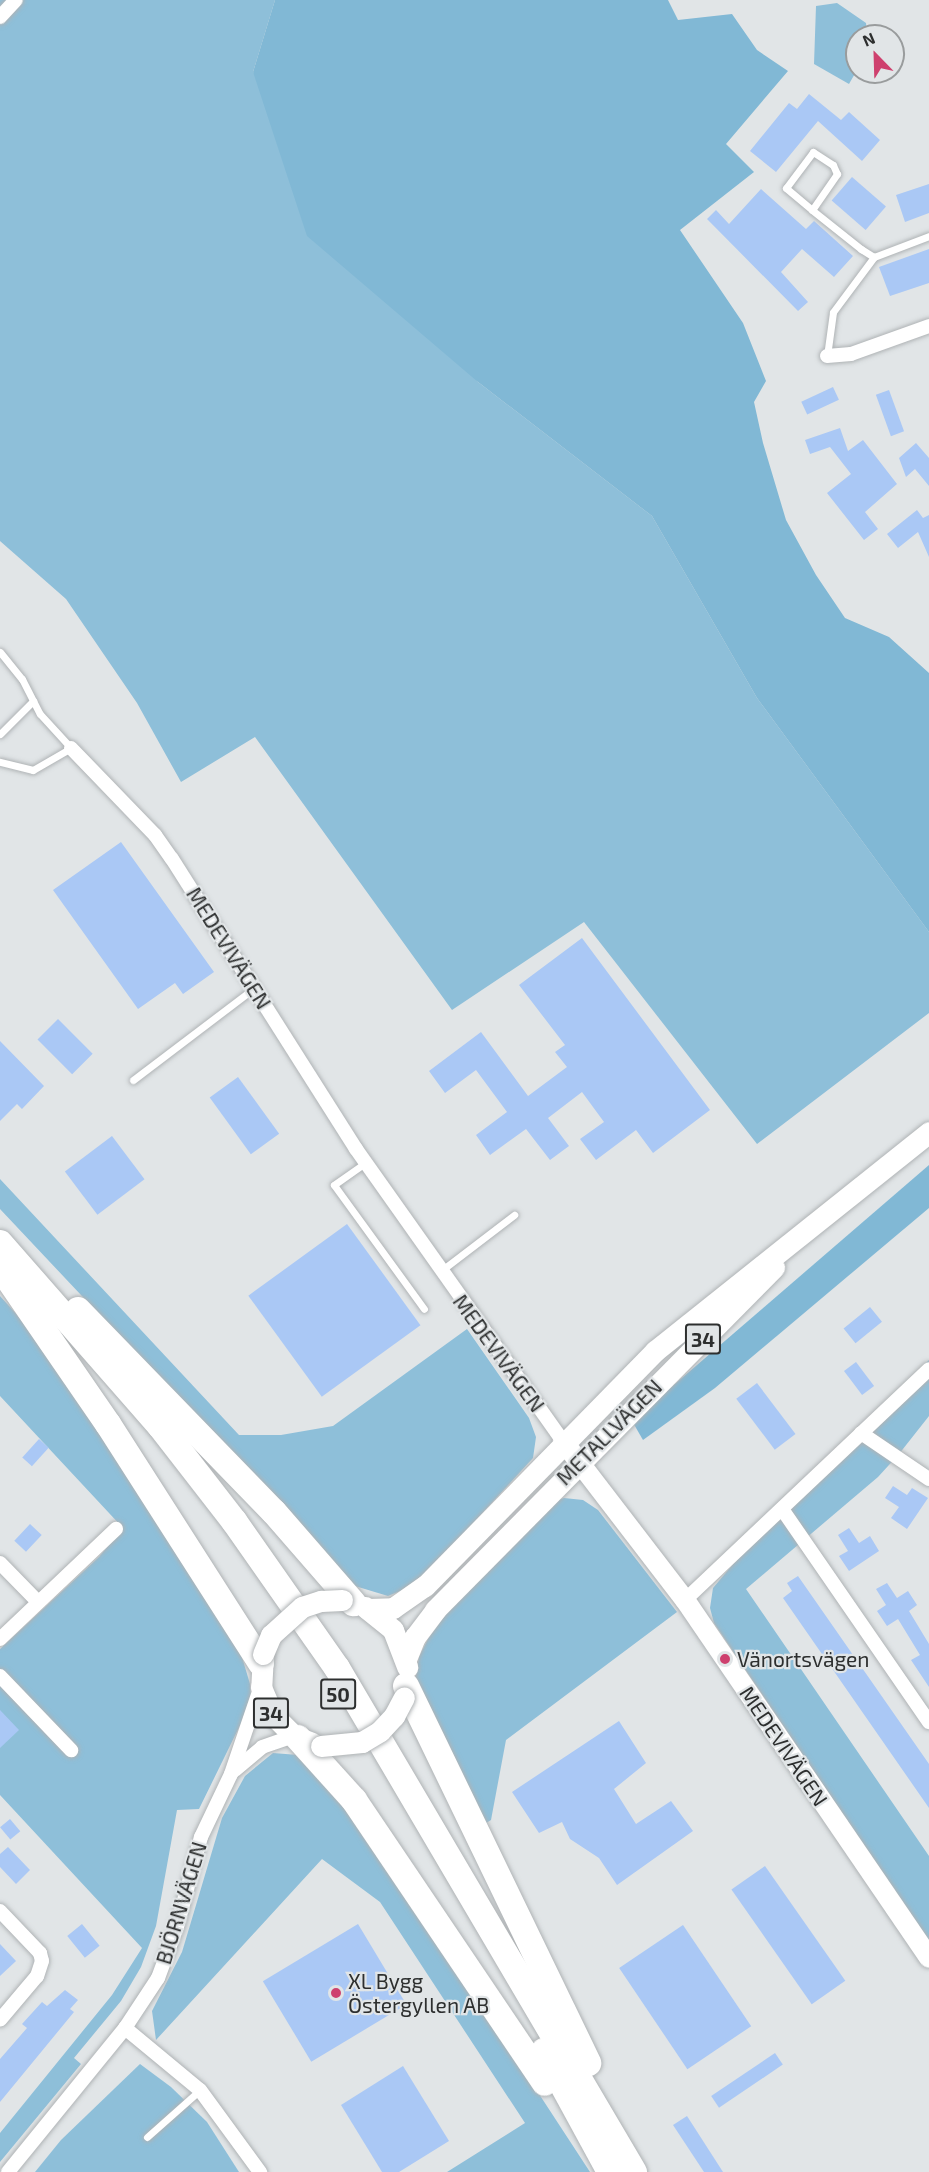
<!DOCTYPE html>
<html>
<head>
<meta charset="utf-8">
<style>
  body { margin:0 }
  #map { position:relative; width:929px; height:2172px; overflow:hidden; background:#e1e5e7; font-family:"Exo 2",sans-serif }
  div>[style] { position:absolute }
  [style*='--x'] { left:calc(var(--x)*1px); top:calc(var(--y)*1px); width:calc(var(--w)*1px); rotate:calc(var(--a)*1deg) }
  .green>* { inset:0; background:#8ebfd9 }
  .forest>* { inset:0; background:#81b8d5 }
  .building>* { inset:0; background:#aac8f5; transform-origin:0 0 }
  .roads { filter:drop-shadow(0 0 2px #afb3b5) drop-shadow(0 0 2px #afb3b5) }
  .lane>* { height:7px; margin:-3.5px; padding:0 3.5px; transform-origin:3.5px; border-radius:3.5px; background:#fff }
  .street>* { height:14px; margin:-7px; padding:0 7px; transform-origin:7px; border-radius:7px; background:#fff }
  .secondary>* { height:20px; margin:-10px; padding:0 10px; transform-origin:10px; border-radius:10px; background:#fff }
  .primary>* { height:21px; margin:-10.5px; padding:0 10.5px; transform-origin:10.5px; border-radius:10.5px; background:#fff }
  .highway>* { height:26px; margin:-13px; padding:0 13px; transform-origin:13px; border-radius:13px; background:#fff }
  .bridges { filter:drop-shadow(0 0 2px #afb3b5) drop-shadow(0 0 2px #afb3b5) }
  .primary-bridge>* { height:21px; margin:-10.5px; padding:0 10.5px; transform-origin:10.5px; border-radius:10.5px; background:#fff }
  .dots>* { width:16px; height:16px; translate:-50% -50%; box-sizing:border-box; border:3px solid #e1e5e7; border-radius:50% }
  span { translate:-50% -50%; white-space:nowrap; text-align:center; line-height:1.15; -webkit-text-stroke:4.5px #e1e5e7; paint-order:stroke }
  .shield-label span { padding:2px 4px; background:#e1e5e7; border:2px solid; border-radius:4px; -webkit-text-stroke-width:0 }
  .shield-label { font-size:20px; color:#2d2f2f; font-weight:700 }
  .street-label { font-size:21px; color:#2d2f2f }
  .poi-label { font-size:21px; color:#2d2f2f }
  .left { translate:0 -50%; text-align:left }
  .north { position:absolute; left:845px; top:24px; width:60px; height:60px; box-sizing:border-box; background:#e1e5e7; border:2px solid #999c9d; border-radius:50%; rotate:337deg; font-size:16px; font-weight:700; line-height:24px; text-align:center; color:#2d2f2f }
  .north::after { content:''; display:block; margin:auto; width:21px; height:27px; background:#ce406e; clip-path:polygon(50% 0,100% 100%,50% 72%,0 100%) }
</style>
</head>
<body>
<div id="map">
  <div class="green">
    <div style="clip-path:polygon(0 0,275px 0,253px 72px,478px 382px,652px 516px,757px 698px,929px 932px,929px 1013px,757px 1144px,584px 922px,452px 1010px,255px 737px,181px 782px,137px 703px,66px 599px,0 541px)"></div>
    <div style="clip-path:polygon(837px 3px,866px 23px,867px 36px,857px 36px,857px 70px,849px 84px,814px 64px,816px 6px)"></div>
    <div style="clip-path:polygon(0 1179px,239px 1435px,281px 1435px,333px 1426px,467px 1329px,529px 1418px,536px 1437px,533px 1458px,417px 1584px,388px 1596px,355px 1586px,0 1209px)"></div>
    <div style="clip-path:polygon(0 1296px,37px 1337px,239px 1647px,250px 1684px,251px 1703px,199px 1809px,177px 1810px,156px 1926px,141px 1967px,121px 2001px,74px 2058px,81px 2064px,0 2162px,0 2133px,112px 1995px,142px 1948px,0 1795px,0 1649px,99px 1557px,123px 1528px,0 1396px)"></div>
    <div style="clip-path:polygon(929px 1360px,929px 1416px,899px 1454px,878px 1477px,746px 1589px,929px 1856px,929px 1942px,714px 1623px,710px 1608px,713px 1588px,783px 1505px)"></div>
    <div style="clip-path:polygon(564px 1498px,583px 1500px,598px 1510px,677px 1612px,506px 1740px,491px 1820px,483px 1825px,422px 1698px,416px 1677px,419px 1657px,438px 1619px,551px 1502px)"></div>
    <div style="clip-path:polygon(273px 1753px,298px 1755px,326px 1780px,413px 1901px,590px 2172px,447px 2172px,525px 2123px,380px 1902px,322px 1859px,156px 2040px,152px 2011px,182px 1952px,222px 1818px,245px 1776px)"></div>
    <div style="clip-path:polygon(140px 2064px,171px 2087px,207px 2122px,239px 2172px,35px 2172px,61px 2140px)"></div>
  </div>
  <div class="forest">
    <div style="clip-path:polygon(275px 0,668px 0,678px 20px,732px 14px,757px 50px,788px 71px,726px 144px,754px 172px,680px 230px,743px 323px,766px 381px,754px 402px,763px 443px,786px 520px,816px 575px,845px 618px,889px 637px,929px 673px,929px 932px,757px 698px,652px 516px,478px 382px,307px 236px,253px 72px)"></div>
    <div style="clip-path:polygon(929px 1165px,929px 1208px,715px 1388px,643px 1440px,632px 1421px)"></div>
  </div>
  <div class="building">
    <div style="clip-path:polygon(809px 94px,841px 120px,849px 112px,880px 140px,862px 161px,818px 121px,776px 172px,750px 151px,789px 103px,797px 109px)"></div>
    <div style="left:852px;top:177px;width:45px;height:31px;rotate:41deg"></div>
    <div style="clip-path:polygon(929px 184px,929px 213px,905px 222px,896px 195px)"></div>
    <div style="clip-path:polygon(761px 189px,806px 229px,814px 221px,853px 256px,834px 277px,802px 249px,781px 272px,808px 302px,798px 311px,707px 219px,716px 210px,729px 224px)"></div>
    <div style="clip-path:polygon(929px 249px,929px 283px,890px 296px,879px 267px)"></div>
    <div style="left:833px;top:387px;width:14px;height:35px;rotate:65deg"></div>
    <div style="left:889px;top:390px;width:44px;height:14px;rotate:70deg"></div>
    <div style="clip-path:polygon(840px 428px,848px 451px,863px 440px,897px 484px,865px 512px,878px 529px,864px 540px,827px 493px,851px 474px,830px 447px,810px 454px,805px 440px)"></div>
    <div style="clip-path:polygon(916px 443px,929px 458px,929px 486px,915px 469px,906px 477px,899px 458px)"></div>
    <div style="clip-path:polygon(917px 510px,923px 518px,929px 515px,929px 557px,918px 532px,898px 548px,887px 534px)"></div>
    <div style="clip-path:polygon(121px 842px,214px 972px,183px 994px,175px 983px,138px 1009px,53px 890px)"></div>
    <div style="clip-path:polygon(582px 938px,710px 1110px,653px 1153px,636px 1130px,596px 1160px,580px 1139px,604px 1122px,582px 1092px,548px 1118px,569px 1146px,550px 1160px,526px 1129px,490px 1155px,476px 1135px,507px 1112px,476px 1070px,445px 1093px,429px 1071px,481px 1032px,528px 1096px,567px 1067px,555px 1052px,565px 1045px,519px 985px)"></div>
    <div style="left:58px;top:1019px;width:49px;height:29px;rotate:45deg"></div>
    <div style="clip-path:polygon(0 1041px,44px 1086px,22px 1109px,17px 1104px,0 1121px)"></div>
    <div style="left:238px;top:1077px;width:70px;height:35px;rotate:54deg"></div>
    <div style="left:112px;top:1136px;width:54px;height:59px;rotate:53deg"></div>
    <div style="left:347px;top:1224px;width:125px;height:122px;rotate:54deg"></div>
    <div style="left:870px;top:1307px;width:19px;height:34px;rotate:51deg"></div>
    <div style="left:856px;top:1362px;width:30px;height:15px;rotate:53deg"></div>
    <div style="left:757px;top:1383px;width:64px;height:26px;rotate:53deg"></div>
    <div style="left:39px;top:1439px;width:13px;height:25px;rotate:42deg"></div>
    <div style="clip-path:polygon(893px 1486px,907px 1495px,912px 1488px,928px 1498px,907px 1529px,891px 1518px,899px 1507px,885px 1498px)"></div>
    <div style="left:30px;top:1524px;width:16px;height:23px;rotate:43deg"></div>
    <div style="clip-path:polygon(849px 1528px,859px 1543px,870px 1536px,879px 1551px,849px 1571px,839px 1556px,848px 1551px,838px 1535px)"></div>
    <div style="clip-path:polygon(798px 1576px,929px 1764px,929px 1808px,783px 1598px,792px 1591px,787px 1583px)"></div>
    <div style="clip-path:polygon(887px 1583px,897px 1598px,908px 1591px,917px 1605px,909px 1611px,929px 1644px,929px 1687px,911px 1660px,920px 1655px,898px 1619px,887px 1626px,877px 1611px,886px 1605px,876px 1589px)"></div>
    <div style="clip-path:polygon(0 1710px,19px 1730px,0 1748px)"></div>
    <div style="clip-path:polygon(619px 1721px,646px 1763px,614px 1789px,636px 1824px,671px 1801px,693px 1831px,617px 1885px,599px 1858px,570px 1839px,562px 1822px,539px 1833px,512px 1792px)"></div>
    <div style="left:10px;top:1819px;width:16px;height:13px;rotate:50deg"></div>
    <div style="clip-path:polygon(8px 1847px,30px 1870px,16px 1884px,0 1867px,0 1854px)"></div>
    <div style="left:765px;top:1866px;width:140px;height:41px;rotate:55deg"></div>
    <div style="left:82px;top:1924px;width:28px;height:19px;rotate:51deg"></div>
    <div style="left:358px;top:1924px;width:94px;height:111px;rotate:59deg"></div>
    <div style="left:683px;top:1925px;width:122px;height:77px;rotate:56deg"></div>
    <div style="clip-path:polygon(0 1944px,16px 1961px,0 1976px)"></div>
    <div style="clip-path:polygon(65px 1990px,78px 2000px,70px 2009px,74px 2012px,0 2102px,0 2059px,27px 2028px,22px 2024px,42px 2002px,47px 2006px)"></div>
    <div style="left:775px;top:2053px;width:14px;height:77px;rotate:56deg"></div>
    <div style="clip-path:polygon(403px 2066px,449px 2141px,399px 2172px,382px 2172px,341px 2105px)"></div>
    <div style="clip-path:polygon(687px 2116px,723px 2172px,704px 2172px,673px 2125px)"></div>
  </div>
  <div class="roads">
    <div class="lane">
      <div style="--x:812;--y:210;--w:44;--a:-55.2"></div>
      <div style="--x:837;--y:174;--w:10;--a:-114"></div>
      <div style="--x:833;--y:165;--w:24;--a:-147"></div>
      <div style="--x:813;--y:152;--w:45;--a:126.9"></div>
      <div style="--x:786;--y:188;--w:34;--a:40"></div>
      <div style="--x:812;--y:210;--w:63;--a:38.5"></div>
      <div style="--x:861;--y:249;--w:15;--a:32"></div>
      <div style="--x:827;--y:356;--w:44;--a:-82.2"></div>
      <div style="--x:833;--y:312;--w:69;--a:-53.3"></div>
      <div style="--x:874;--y:257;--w:59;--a:-20.9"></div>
      <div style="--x:0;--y:652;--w:35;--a:51"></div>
      <div style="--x:22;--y:679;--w:39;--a:63"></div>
      <div style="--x:40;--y:714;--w:46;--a:47.6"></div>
      <div style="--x:71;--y:748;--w:44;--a:149.9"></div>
      <div style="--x:33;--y:770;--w:34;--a:-166"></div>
      <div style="--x:0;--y:734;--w:47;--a:-45"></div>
      <div style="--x:133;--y:1080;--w:152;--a:-37.2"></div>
      <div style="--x:365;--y:1163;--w:38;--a:145"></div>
      <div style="--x:334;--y:1185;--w:153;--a:54"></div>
      <div style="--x:442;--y:1270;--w:91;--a:-37.4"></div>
      <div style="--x:147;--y:2137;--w:71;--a:-41.6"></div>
    </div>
    <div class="street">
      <div style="--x:0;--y:17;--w:23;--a:-47"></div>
      <div style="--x:827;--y:356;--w:24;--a:-5"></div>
      <div style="--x:851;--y:354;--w:83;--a:-19.7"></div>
      <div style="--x:71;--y:748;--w:121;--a:46"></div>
      <div style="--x:155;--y:835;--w:29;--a:55"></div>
      <div style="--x:172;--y:859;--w:343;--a:57.6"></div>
      <div style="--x:356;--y:1149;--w:358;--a:54.7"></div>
      <div style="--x:861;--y:1433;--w:82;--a:34.1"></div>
      <div style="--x:782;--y:1509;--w:259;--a:55.4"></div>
      <div style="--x:0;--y:1563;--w:54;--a:45.7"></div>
      <div style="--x:685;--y:1600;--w:336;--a:-43.4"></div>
      <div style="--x:0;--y:1639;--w:160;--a:-43.5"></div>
      <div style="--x:0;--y:1676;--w:103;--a:46.2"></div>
      <div style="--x:235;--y:1770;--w:35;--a:-40"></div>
      <div style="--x:262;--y:1747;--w:34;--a:-19"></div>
      <div style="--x:0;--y:1911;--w:58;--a:46.4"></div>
      <div style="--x:40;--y:1953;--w:8;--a:76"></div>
      <div style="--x:42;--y:1961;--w:16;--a:108"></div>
      <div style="--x:37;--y:1976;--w:57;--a:130.1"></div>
      <div style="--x:125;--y:2028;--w:97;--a:39.6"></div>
      <div style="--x:200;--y:2090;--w:102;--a:53.8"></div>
      <div style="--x:8;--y:2172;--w:186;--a:-50.9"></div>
      <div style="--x:125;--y:2028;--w:60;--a:-56.6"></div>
      <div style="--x:158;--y:1978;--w:54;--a:-69.6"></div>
      <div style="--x:177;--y:1927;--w:93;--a:-75.1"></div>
      <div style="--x:201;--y:1837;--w:70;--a:-64.5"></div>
      <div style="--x:231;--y:1774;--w:90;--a:-71.2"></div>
    </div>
    <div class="secondary">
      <div style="--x:563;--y:1441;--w:200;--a:52.5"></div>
      <div style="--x:685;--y:1600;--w:433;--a:55.7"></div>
    </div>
    <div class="primary">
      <div style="--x:365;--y:1607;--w:36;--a:39"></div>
      <div style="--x:393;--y:1630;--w:40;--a:69"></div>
      <div style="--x:368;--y:1609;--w:25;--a:-2"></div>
      <div style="--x:393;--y:1608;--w:39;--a:-35"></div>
      <div style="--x:425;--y:1586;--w:329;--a:-45.6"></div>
      <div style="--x:655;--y:1351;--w:351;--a:-38.6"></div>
      <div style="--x:263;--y:1654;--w:33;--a:93"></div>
      <div style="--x:261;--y:1687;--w:30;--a:67"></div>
      <div style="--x:273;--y:1715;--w:30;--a:45"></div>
      <div style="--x:294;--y:1736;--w:19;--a:21"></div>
      <div style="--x:406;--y:1659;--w:24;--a:-68"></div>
      <div style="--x:415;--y:1637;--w:34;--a:-53"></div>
      <div style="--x:435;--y:1610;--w:482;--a:-45.3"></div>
    </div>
    <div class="highway">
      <div style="--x:0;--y:1243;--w:244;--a:48.8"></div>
      <div style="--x:161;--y:1427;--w:119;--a:52.2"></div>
      <div style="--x:234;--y:1521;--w:179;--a:55"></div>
      <div style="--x:337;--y:1668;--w:585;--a:59.49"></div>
      <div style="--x:0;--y:1267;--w:191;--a:55.5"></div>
      <div style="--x:108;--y:1424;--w:284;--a:57.4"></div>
      <div style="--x:78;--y:1310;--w:281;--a:45.9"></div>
      <div style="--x:274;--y:1512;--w:121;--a:49"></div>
      <div style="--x:406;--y:1686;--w:419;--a:64.2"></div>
      <div style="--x:298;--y:1738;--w:84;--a:47.9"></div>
      <div style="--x:354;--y:1800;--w:341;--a:56"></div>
      <div style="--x:544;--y:2051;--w:138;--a:61.4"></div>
    </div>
  </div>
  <div class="bridges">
    <div class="primary-bridge">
      <div style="--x:263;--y:1654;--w:21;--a:-67"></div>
      <div style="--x:271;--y:1635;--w:42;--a:-42.1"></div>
      <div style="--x:302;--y:1607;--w:20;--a:-18"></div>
      <div style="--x:321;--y:1601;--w:21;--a:-3"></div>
      <div style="--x:321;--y:1746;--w:41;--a:-5.6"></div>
      <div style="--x:362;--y:1742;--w:21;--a:-31"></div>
      <div style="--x:380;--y:1731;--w:21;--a:-47"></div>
      <div style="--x:394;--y:1716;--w:21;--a:-62"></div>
    </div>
  </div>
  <div class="dots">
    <div style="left:725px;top:1659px;background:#ce406e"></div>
    <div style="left:336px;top:1993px;background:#ce406e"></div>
  </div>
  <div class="shield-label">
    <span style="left:703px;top:1339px">34</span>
    <span style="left:338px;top:1694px">50</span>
    <span style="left:271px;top:1713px">34</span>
  </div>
  <div class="street-label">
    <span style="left:229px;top:948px;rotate:58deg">MEDEVIVÄGEN</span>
    <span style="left:499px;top:1353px;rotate:54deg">MEDEVIVÄGEN</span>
    <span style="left:609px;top:1432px;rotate:-45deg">METALLVÄGEN</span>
    <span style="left:784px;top:1746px;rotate:56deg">MEDEVIVÄGEN</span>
    <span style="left:181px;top:1903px;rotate:-73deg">BJÖRNVÄGEN</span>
  </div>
  <div class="poi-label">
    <span class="left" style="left:737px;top:1659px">Vänortsvägen</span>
    <span class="left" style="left:348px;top:1993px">XL Bygg<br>Östergyllen AB</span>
  </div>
  <div class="north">N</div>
</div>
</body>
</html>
